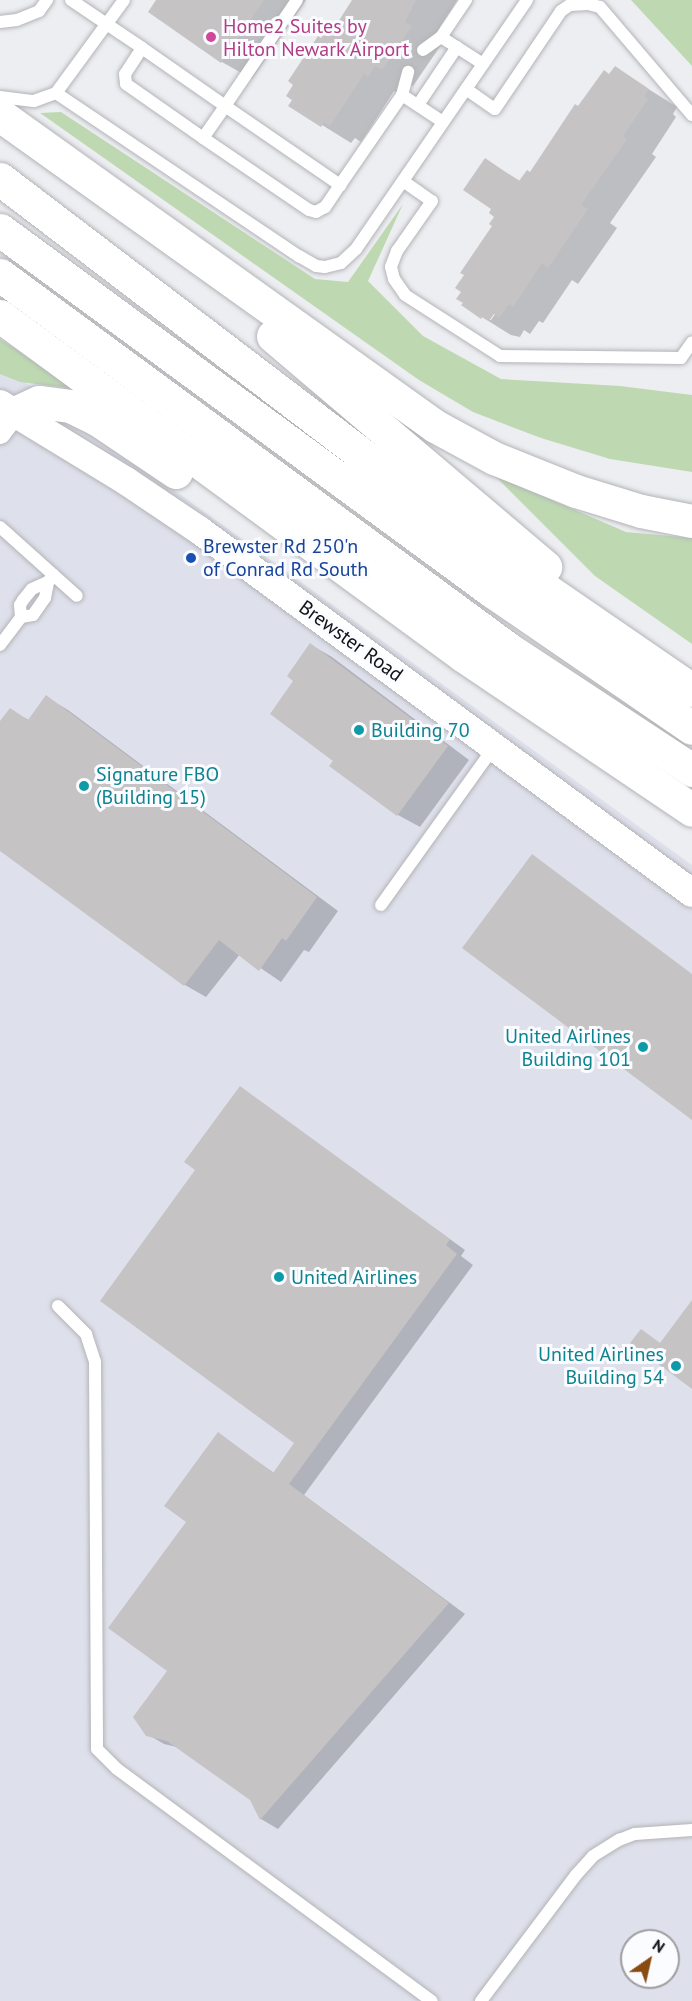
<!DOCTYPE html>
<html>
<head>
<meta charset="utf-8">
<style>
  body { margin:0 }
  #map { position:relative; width:692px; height:2001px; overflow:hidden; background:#edeef2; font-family:"PT Sans",sans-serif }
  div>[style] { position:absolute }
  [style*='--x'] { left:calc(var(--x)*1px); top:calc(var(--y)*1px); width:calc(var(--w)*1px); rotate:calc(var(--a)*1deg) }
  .built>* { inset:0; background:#dee0eb }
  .green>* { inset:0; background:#bed9b2 }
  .shadow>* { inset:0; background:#0003 }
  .building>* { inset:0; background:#c6c3c5 }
  .roads { filter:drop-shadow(0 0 2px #b3b4b7) drop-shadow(0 0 2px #b3b4b7) }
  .service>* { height:12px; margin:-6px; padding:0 6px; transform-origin:6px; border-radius:6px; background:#fff }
  .minor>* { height:22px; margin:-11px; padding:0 11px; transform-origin:11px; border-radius:11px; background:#fff }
  .tertiary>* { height:28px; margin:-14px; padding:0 14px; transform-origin:14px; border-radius:14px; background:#fff }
  .motorway>* { height:33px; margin:-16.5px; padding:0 16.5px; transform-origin:16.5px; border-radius:16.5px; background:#fff }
  .dots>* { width:16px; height:16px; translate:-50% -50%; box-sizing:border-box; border:3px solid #fbfcff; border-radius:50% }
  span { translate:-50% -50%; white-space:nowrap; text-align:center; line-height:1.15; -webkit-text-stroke:6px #fbfcff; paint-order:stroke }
  .hotel-label { font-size:20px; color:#b23c85 }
  .left { translate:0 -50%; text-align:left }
  .transit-label { font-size:20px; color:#164399 }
  .street-label { font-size:20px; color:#121214 }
  .culture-label { font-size:20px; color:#0d838f }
  .right { translate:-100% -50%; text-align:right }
  .north { position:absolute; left:620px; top:1929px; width:60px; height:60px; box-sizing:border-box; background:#fbfcff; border:2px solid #9e9ea1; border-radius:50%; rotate:34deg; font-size:16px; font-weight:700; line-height:24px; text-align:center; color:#121214 }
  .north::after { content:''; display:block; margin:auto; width:21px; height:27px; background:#8a4b12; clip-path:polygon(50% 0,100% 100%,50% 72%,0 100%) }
</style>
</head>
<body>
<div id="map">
  <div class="built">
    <div style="clip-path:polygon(evenodd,0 364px,692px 865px,692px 2001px,0 2001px,0 364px,632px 1941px,668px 1941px,668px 1977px,632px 1977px,632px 1941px)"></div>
  </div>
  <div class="green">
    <div style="clip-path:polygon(631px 0,692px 0,692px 66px)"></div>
    <div style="clip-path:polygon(61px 112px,315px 279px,348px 282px,403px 204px,368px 281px,423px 336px,501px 379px,620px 386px,692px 395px,692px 472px,610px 459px,541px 438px,473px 412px,419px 380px,40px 113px)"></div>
    <div style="clip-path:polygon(0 339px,71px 384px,69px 388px,20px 382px,0 374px)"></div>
    <div style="clip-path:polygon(494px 475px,626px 532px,692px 538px,692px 644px,595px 576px)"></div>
  </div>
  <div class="shadow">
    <div style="clip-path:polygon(158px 0,306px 0,252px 79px,222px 62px)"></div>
    <div style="clip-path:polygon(354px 0,457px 0,440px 27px,441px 45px,413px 86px,405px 82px,398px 93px,394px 91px,361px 142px,355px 138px,351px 143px,290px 105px,322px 40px,333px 31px)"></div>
    <div style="clip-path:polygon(evenodd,615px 68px,677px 107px,673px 114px,676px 117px,652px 154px,656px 157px,610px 223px,617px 228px,578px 284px,572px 280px,543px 323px,539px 321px,530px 334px,524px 330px,520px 337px,511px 335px,482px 317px,463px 291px,494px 226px,496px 216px,485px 160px,520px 181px,531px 174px,578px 108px,615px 68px,497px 307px,499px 309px,491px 320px,488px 320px,497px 307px)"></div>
    <div style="clip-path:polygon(311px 645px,332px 657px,469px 760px,420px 827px,398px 815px,335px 760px,295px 681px)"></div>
    <div style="clip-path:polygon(46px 697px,68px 710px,338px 911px,309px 952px,304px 950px,281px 982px,240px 954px,206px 997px,185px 985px,0 849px,0 723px,10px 710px,29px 720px)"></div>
    <div style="clip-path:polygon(240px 1088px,465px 1250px,461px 1256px,473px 1265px,304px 1495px,465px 1614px,278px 1829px,261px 1819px,251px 1799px,181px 1748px,164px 1744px,147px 1734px,169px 1670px,188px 1522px,218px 1434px,274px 1473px,296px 1443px,198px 1170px)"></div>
  </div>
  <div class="building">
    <div style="clip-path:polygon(156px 0,264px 0,221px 63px,148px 12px)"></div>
    <div style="clip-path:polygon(352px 0,416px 0,405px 22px,412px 26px,382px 70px,375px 66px,368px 77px,364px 74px,330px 126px,324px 122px,321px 127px,288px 106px,292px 100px,286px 96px,293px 85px,288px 81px,318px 36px,321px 38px,329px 27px,333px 30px)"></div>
    <div style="clip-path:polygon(615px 66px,649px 89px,644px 96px,648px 99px,623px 136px,627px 139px,581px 205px,588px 209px,548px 268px,542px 263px,513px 307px,509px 304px,499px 318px,494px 314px,489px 321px,482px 317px,481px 319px,461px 305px,463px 303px,456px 299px,461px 292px,455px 288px,464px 275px,460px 273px,492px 226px,489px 224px,494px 217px,489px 213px,491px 209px,463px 190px,485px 158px,519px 181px,527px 170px,530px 172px,575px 104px,578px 106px,604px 70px,609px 74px)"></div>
    <div style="clip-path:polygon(310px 643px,448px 746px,397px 816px,329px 766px,333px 761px,270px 714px,293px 681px,287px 676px)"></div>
    <div style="clip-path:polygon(46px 695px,317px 897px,286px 941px,282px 938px,259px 971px,219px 940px,184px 986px,0 851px,0 721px,10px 708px,28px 720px)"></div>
    <div style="clip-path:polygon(532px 854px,692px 974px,692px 1120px,462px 948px)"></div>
    <div style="clip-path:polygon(240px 1086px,450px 1239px,446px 1245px,457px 1254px,289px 1484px,449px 1603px,260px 1820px,250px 1800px,167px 1741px,146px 1736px,133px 1717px,167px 1671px,108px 1628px,186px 1522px,164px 1506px,218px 1432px,273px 1473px,294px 1443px,100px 1301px,195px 1170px,184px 1162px)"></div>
    <div style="clip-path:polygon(692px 1300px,692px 1389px,630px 1343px,641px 1329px,660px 1343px)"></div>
  </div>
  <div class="roads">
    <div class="service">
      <div style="--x:71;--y:0;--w:59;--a:34"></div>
      <div style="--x:120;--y:33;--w:27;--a:34"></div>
      <div style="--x:142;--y:48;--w:101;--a:34.9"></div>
      <div style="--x:225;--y:106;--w:140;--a:34.5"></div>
      <div style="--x:340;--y:185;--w:27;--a:124"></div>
      <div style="--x:325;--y:207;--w:10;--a:151"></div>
      <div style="--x:316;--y:212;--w:7;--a:-164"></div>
      <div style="--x:309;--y:210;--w:128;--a:-145.8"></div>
      <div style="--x:203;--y:138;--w:39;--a:-55"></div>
      <div style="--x:225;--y:106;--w:128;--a:-55.8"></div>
      <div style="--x:0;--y:22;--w:17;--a:-7"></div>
      <div style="--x:17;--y:20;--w:24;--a:-22"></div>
      <div style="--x:39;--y:11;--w:14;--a:-54"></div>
      <div style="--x:441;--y:37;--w:50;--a:32.7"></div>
      <div style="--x:142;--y:48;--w:31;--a:123"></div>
      <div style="--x:125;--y:74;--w:10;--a:84"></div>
      <div style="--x:126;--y:84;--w:94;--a:35"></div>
      <div style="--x:423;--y:50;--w:22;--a:-36"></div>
      <div style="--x:441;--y:37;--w:45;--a:-56"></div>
      <div style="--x:466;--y:89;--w:35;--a:35"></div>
      <div style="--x:495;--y:109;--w:118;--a:-56"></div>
      <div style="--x:561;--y:11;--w:11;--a:-34"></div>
      <div style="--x:570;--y:5;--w:18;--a:-3"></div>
      <div style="--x:588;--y:4;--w:12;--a:14"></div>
      <div style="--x:600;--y:7;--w:142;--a:49.6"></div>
      <div style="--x:56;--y:93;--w:293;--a:33.9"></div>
      <div style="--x:299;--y:256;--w:20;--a:30"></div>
      <div style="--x:316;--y:266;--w:9;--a:6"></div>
      <div style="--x:325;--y:267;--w:16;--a:-14"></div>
      <div style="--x:341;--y:263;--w:21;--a:-43"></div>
      <div style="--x:356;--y:249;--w:302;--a:-55.5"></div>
      <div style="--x:402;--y:95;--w:49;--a:33.4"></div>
      <div style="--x:0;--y:97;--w:34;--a:7"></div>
      <div style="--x:34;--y:101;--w:23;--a:-20"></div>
      <div style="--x:56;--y:93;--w:115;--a:-53.8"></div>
      <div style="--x:418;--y:105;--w:70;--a:-56.1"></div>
      <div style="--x:403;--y:181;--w:35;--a:35"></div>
      <div style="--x:432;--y:201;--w:61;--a:125"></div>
      <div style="--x:397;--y:251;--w:17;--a:111"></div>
      <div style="--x:391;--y:267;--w:12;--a:76"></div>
      <div style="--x:394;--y:279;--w:19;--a:55"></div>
      <div style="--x:405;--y:295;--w:113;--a:32.7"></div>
      <div style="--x:500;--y:356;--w:181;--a:0.6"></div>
      <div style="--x:681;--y:358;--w:19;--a:-55"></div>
      <div style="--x:340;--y:185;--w:109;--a:-55.4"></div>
      <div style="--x:402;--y:95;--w:24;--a:-75"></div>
      <div style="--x:0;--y:527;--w:103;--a:41.9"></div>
      <div style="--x:21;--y:617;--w:12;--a:-95"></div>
      <div style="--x:20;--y:605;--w:6;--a:-59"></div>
      <div style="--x:23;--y:600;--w:14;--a:-51"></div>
      <div style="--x:32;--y:589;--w:17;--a:-24"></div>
      <div style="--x:0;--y:645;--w:35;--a:-53"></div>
      <div style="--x:21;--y:617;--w:12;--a:-9"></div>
      <div style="--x:33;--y:615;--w:21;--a:-55"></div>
      <div style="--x:45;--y:598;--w:16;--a:-79"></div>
      <div style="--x:48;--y:582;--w:9;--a:-54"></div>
      <div style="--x:381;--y:905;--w:194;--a:-54.4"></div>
      <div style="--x:58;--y:1306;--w:40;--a:45"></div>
      <div style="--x:86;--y:1334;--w:29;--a:72"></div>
      <div style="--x:95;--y:1362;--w:387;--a:89.7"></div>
      <div style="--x:97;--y:1749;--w:28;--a:45"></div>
      <div style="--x:117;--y:1769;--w:391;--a:36.4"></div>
      <div style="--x:481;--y:2001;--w:158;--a:-53"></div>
      <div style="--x:576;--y:1875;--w:25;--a:-48"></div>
      <div style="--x:593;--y:1856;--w:31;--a:-32"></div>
      <div style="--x:619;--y:1840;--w:17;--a:-21"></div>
      <div style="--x:635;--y:1834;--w:57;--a:-4"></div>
    </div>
    <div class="minor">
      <div style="--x:0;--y:433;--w:25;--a:-53"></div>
    </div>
    <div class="tertiary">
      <div style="--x:0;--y:404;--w:148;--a:31.4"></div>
      <div style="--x:126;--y:481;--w:88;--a:33.9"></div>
      <div style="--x:199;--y:530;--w:612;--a:36.36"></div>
    </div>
    <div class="motorway">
      <div style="--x:0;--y:115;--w:535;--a:35.56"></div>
      <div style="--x:435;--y:426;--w:67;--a:28.5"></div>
      <div style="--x:494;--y:458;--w:88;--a:21.9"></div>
      <div style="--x:576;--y:491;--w:68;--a:17.1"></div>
      <div style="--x:641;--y:511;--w:52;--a:11.1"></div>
      <div style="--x:0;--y:179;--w:601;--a:37.29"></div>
      <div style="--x:478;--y:543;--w:260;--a:34.5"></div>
      <div style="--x:0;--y:230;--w:610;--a:36.27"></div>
      <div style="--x:492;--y:591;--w:242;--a:34.4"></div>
      <div style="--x:0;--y:275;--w:629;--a:36.34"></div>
      <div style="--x:507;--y:648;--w:222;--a:33.4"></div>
      <div style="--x:0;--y:316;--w:575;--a:36.23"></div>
      <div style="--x:464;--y:656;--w:275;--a:34"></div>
      <div style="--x:273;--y:336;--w:357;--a:40.3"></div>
      <div style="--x:15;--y:413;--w:26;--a:-25"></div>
      <div style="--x:39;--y:402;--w:31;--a:7"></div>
      <div style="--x:70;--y:406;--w:30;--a:26"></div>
      <div style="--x:97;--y:419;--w:95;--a:33.9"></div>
    </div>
  </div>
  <div class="dots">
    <div style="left:211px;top:37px;background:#d1479c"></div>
    <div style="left:191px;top:558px;background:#1a4fb4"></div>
    <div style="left:359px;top:730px;background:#0f9aa8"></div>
    <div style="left:84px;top:786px;background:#0f9aa8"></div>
    <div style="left:643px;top:1047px;background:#0f9aa8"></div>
    <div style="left:279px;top:1277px;background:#0f9aa8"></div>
    <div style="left:676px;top:1366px;background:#0f9aa8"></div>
  </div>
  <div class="hotel-label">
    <span class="left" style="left:223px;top:38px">Home2 Suites by<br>Hilton Newark Airport</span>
  </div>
  <div class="transit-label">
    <span class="left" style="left:203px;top:558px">Brewster Rd 250'n<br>of Conrad Rd South</span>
  </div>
  <div class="street-label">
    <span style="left:351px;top:641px;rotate:36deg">Brewster Road</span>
  </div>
  <div class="culture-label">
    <span class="left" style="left:371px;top:730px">Building 70</span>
    <span class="left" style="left:96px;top:786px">Signature FBO<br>(Building 15)</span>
    <span class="right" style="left:631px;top:1048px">United Airlines<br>Building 101</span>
    <span class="left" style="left:291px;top:1277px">United Airlines</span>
    <span class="right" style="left:664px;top:1366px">United Airlines<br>Building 54</span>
  </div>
  <div class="north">N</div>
</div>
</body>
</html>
